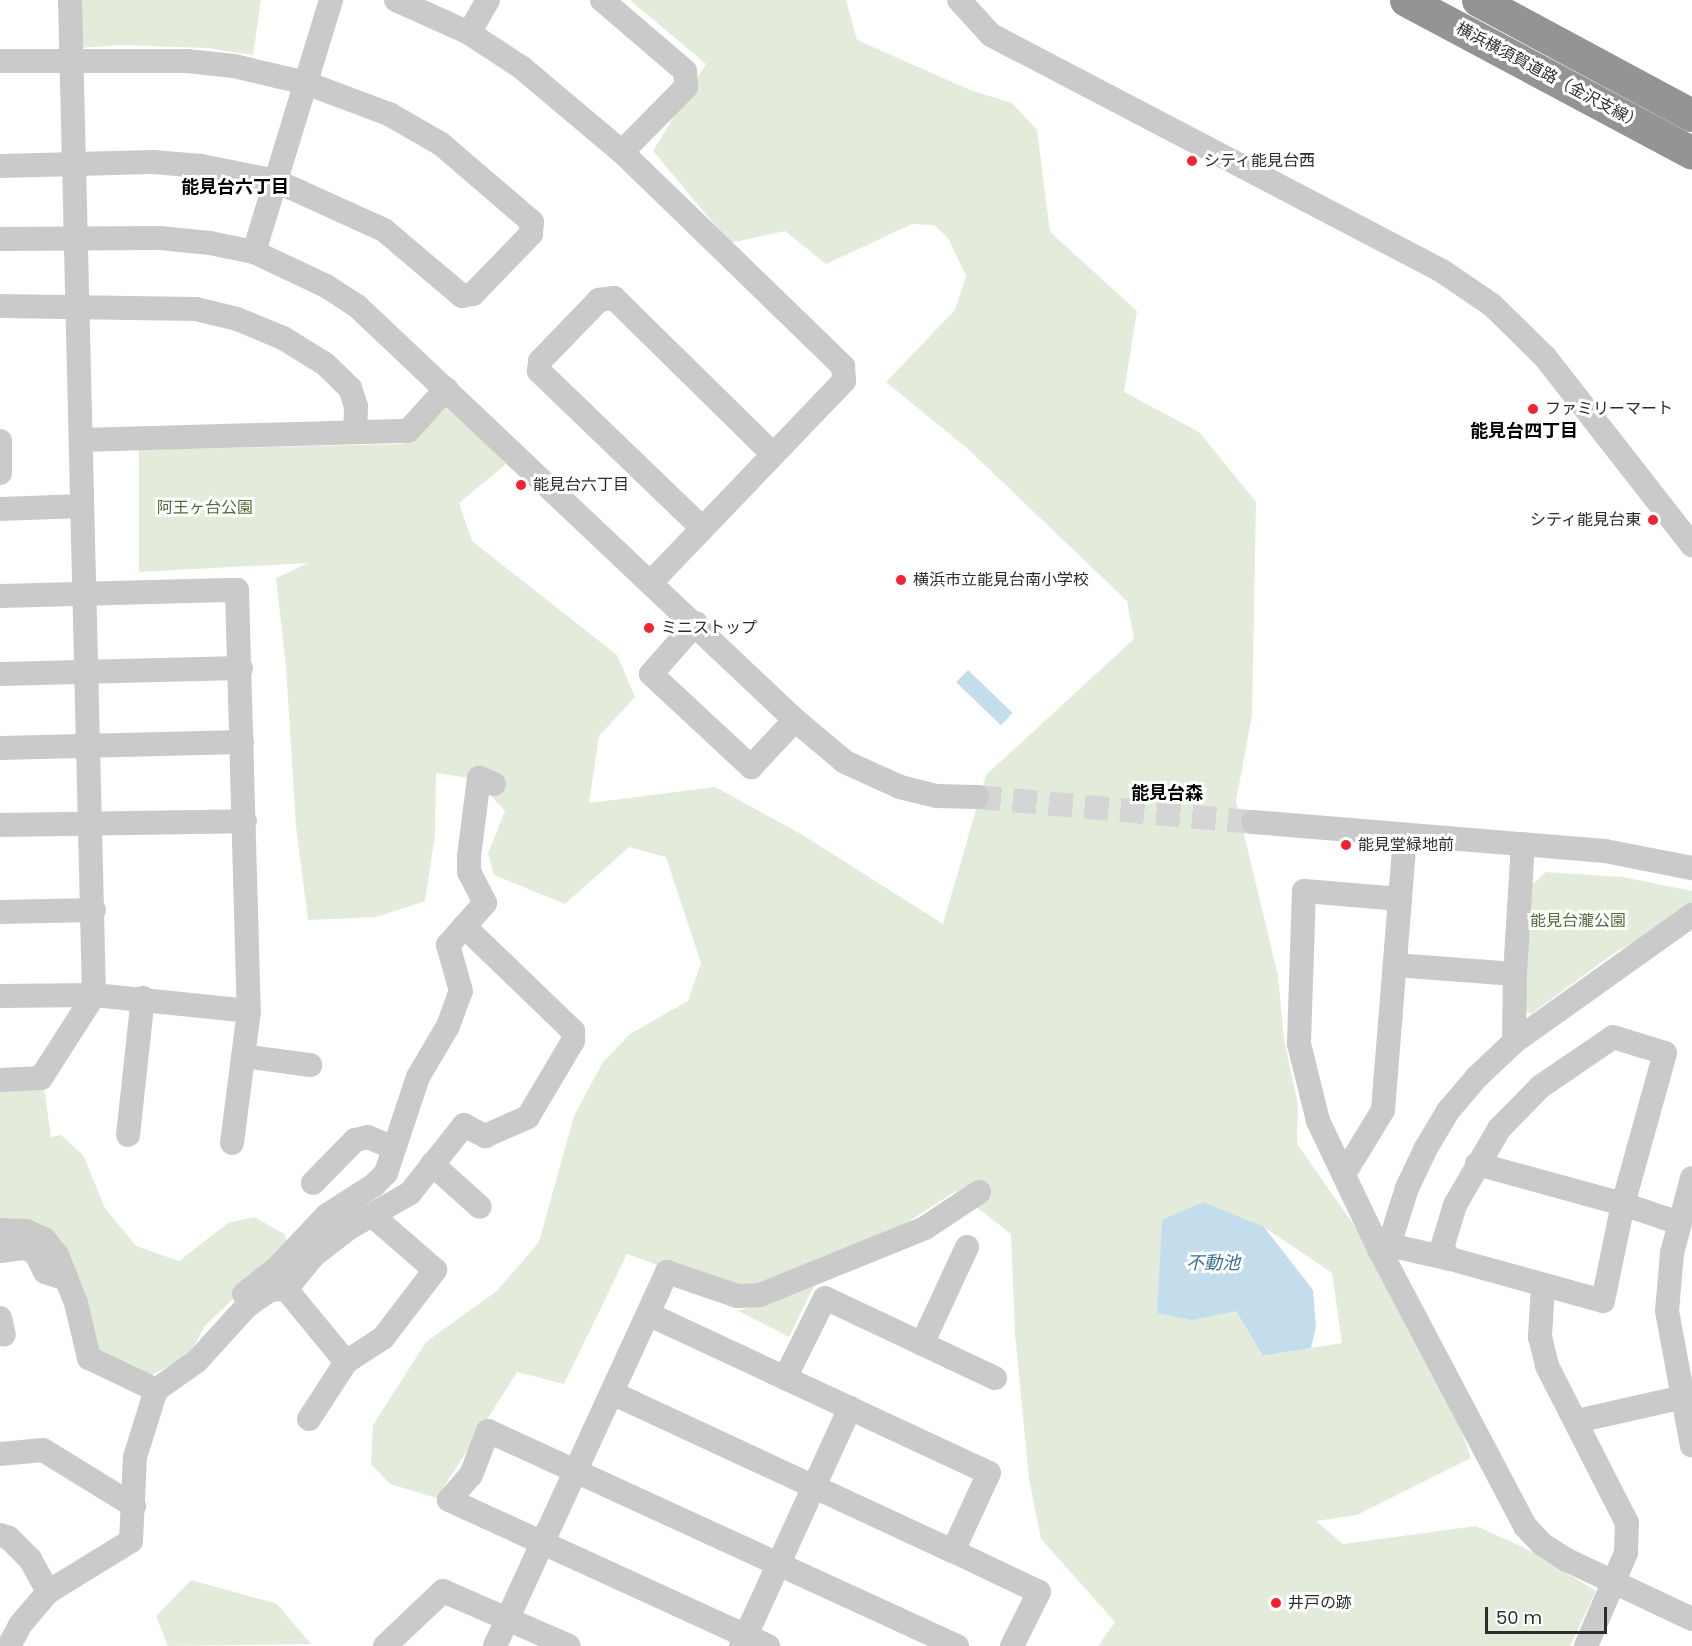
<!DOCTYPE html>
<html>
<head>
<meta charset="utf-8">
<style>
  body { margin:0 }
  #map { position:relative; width:1692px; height:1646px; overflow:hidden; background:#fff; font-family:Poppins,"Noto Sans JP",sans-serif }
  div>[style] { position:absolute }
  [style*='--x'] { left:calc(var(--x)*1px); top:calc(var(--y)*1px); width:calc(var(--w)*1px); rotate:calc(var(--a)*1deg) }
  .green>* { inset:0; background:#e3ecda }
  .water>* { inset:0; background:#c4dded; transform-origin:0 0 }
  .minor-tunnel>* { height:24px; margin-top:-12px; transform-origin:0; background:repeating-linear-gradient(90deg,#d5d5d5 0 24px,transparent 0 36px) }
  .minor>* { height:24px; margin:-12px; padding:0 12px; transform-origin:12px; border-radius:12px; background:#cacaca }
  .highway>* { height:33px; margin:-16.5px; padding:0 16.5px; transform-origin:16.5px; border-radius:16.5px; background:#949494 }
  .dots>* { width:16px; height:16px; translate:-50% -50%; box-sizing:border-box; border:3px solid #fff; border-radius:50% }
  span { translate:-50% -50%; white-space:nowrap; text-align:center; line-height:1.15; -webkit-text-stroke:6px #fff; paint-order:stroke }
  .street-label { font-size:16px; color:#2d2d2d }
  .poi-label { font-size:16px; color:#2d2d2d }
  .left { translate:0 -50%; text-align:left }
  .right { translate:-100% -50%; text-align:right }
  .park-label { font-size:16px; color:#506c38 }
  .neighbourhood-label { font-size:18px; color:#000; font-weight:700 }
  .water-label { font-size:18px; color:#367094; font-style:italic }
  .scale { position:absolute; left:1485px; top:1607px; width:122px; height:27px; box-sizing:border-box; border:3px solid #2d2d2d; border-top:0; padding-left:8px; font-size:18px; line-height:21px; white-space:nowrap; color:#2d2d2d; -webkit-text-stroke:4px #fff; paint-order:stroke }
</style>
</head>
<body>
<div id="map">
  <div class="green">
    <div style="clip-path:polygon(78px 0,261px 0,253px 55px,207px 48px,120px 45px,79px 48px)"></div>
    <div style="clip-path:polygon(evenodd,630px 0,846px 0,857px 40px,970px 90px,1012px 103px,1037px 130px,1050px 232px,1137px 311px,1124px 392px,1199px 432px,1256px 502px,1252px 715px,1236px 801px,1278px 976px,1284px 1039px,1298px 1105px,1297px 1144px,1356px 1228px,1457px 1418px,1471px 1458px,1357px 1515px,1316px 1521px,1343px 1544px,1476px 1526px,1525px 1548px,1596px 1591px,1570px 1646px,1098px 1646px,1115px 1622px,1041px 1539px,1029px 1479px,1015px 1334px,1011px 1234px,956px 1191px,819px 1279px,740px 1295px,627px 1254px,564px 1384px,517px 1372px,437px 1498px,390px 1484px,371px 1464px,373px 1425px,426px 1342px,497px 1291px,539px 1242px,574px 1116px,603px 1062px,630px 1034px,688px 1001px,701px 963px,666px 857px,629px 847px,565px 904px,494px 875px,488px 853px,505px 811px,476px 779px,436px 773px,435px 834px,425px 901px,376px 917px,308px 920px,296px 826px,286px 667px,276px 578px,308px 563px,139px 572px,139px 450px,402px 444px,447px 404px,506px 464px,459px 503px,472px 541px,617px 655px,635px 697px,599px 736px,589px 803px,715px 787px,801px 834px,943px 924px,986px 775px,1134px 639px,1127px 601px,968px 449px,886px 382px,955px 310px,966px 276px,948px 238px,934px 225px,912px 224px,826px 264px,785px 231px,730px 243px,653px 151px,706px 64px,630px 0,1264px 1227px,1332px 1273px,1342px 1343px,1263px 1356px,1236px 1311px,1264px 1227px)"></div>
    <div style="clip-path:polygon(1546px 872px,1623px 877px,1692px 891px,1692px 908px,1613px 954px,1531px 1014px,1525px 1010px,1531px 885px)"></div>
    <div style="clip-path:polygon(44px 1087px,51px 1137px,61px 1135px,83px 1155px,105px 1208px,136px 1246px,179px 1261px,228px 1223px,254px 1217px,284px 1234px,288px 1245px,204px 1327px,190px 1355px,152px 1375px,100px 1352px,88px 1316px,0 1223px,0 1088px)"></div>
    <div style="clip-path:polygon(814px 1286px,789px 1337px,738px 1311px,801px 1290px)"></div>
    <div style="clip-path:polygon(191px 1580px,277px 1604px,311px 1644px,168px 1646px,156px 1616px)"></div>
  </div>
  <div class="water">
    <div style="left:968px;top:670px;width:62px;height:17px;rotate:44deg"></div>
    <div style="clip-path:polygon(1203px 1202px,1264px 1227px,1313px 1290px,1316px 1327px,1311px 1348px,1263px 1356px,1236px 1311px,1191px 1320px,1157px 1313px,1162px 1220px)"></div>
  </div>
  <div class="minor-tunnel">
    <div style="--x:977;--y:797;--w:277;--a:5.2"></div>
  </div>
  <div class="minor">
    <div style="--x:396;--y:0;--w:80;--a:24.3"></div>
    <div style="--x:469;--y:33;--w:62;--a:33.2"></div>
    <div style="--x:521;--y:67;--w:132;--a:40.1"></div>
    <div style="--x:622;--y:152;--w:308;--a:44.1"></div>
    <div style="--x:843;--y:366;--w:15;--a:86"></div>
    <div style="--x:844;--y:381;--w:279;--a:133.8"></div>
    <div style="--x:602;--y:0;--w:109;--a:40.5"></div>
    <div style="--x:685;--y:71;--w:16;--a:86"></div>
    <div style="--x:686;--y:87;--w:91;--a:134.6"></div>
    <div style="--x:959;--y:0;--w:47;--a:47.6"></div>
    <div style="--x:991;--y:35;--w:509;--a:27.62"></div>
    <div style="--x:1442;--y:271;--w:60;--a:34.2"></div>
    <div style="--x:1492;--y:305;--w:74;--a:44.5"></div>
    <div style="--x:1545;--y:357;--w:239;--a:52"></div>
    <div style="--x:469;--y:33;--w:38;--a:-60"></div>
    <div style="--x:0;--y:61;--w:187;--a:0"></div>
    <div style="--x:187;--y:61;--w:47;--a:6.1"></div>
    <div style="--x:234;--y:66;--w:74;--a:13.3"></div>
    <div style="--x:306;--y:83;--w:89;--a:20.5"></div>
    <div style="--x:389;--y:114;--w:60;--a:30"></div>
    <div style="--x:441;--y:144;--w:120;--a:40.6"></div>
    <div style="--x:532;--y:222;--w:12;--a:95"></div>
    <div style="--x:531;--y:234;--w:83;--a:134"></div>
    <div style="--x:473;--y:294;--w:11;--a:170"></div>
    <div style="--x:462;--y:296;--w:102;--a:-139.8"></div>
    <div style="--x:384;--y:230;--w:119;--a:-155.6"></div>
    <div style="--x:276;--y:181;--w:76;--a:-168.7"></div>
    <div style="--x:201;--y:166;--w:48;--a:-175.2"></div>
    <div style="--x:153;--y:162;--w:153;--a:178.5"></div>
    <div style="--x:0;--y:239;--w:160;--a:-0.4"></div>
    <div style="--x:160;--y:238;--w:50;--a:5.7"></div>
    <div style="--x:210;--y:243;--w:45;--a:11.6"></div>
    <div style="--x:254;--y:252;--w:80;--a:25.3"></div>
    <div style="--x:326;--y:286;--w:37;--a:33"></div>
    <div style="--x:357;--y:306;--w:603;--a:43.39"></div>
    <div style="--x:795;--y:720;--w:65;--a:40"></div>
    <div style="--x:845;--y:762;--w:60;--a:24.4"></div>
    <div style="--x:900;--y:787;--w:38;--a:14"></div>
    <div style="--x:937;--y:796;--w:40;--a:1.4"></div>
    <div style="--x:254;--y:252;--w:264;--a:-73"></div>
    <div style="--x:0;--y:306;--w:196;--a:0.9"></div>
    <div style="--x:196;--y:309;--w:42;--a:13.7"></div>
    <div style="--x:237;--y:319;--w:50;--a:22.4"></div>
    <div style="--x:283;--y:338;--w:49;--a:31.8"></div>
    <div style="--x:325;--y:364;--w:35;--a:44"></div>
    <div style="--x:350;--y:388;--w:19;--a:72"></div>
    <div style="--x:356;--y:406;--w:23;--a:92"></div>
    <div style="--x:81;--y:440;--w:327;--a:-1.6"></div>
    <div style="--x:408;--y:431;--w:57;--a:-47.9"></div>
    <div style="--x:0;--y:441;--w:32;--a:90"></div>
    <div style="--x:0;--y:509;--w:82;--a:-2.1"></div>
    <div style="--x:701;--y:527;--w:225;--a:-136.1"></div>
    <div style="--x:539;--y:371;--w:10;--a:-84"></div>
    <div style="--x:540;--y:361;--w:85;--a:-46"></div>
    <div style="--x:599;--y:300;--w:15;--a:-8"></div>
    <div style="--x:614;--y:298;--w:221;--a:44.5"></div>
    <div style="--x:0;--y:596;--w:237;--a:-1.5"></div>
    <div style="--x:237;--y:590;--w:421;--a:88.4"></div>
    <div style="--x:249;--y:1011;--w:156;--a:-174.1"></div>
    <div style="--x:94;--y:995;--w:94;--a:179.4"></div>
    <div style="--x:696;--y:623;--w:68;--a:131.4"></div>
    <div style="--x:651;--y:674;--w:137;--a:42.9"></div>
    <div style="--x:751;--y:767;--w:64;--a:-46.9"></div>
    <div style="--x:0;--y:674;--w:241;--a:-1.4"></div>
    <div style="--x:0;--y:748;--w:242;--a:-1.4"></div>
    <div style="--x:1253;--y:822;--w:353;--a:4.7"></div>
    <div style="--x:1605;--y:851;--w:89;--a:11.1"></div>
    <div style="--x:0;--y:825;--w:245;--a:-0.9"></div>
    <div style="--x:1400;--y:899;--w:96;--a:-175.2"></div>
    <div style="--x:1304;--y:891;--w:153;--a:91.9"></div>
    <div style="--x:1299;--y:1044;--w:79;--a:76.1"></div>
    <div style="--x:1318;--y:1121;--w:142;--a:64.5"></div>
    <div style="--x:1379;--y:1249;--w:313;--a:62.2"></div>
    <div style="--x:1525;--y:1526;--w:25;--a:47"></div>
    <div style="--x:1542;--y:1544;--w:30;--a:33"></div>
    <div style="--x:1567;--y:1560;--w:138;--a:25.3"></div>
    <div style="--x:0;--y:912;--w:94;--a:-1.2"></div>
    <div style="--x:1395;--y:965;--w:120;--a:4.3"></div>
    <div style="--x:1515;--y:974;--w:130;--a:-86.5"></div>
    <div style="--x:1613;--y:1037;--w:54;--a:17.1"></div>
    <div style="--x:1665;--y:1053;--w:157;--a:105.5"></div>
    <div style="--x:1623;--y:1204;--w:99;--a:101.7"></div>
    <div style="--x:1603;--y:1301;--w:159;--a:-164.6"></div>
    <div style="--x:1450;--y:1259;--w:14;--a:-126"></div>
    <div style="--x:1442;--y:1248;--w:45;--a:-73.2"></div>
    <div style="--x:1455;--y:1205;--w:88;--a:-59.9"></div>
    <div style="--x:1499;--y:1129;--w:59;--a:-45.7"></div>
    <div style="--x:1540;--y:1087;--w:88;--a:-34.4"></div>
    <div style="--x:1514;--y:1042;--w:68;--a:-89.2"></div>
    <div style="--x:243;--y:1056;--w:68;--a:7.7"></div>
    <div style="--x:0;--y:1080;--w:41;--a:-2.8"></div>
    <div style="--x:41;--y:1078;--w:98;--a:-57.4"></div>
    <div style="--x:94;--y:995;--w:995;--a:-91.38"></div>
    <div style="--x:128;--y:1135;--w:138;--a:-83.8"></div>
    <div style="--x:232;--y:1143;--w:133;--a:-82.7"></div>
    <div style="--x:432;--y:1164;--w:64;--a:41.9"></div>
    <div style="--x:1477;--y:1164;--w:151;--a:15.3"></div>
    <div style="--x:1623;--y:1204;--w:59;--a:18.7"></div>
    <div style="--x:1344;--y:1174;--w:75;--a:-58.6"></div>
    <div style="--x:1383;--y:1110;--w:276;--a:-85.4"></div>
    <div style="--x:1692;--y:1178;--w:78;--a:104.9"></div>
    <div style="--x:1672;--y:1253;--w:58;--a:94.9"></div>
    <div style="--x:1667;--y:1311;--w:137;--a:79.5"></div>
    <div style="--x:313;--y:1183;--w:60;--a:-45.7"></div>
    <div style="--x:355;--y:1140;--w:13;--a:-13"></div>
    <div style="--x:368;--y:1137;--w:28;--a:23"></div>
    <div style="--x:0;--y:1230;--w:26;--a:2"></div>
    <div style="--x:26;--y:1231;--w:20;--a:24"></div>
    <div style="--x:44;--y:1239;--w:21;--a:51"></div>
    <div style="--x:57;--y:1255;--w:52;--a:68.4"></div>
    <div style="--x:76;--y:1303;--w:57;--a:76.7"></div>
    <div style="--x:89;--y:1358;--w:74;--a:25.5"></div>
    <div style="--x:1389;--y:1245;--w:63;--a:12.9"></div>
    <div style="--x:1379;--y:1249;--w:11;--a:-22"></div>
    <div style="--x:1389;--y:1245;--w:60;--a:-72.5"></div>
    <div style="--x:1407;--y:1188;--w:44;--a:-64.6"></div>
    <div style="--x:1426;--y:1148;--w:43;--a:-59.3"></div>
    <div style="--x:1448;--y:1111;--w:45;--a:-49.5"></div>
    <div style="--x:1477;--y:1077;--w:51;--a:-43.4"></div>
    <div style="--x:1514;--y:1042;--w:219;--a:-35.5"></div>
    <div style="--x:0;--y:1251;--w:25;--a:-7"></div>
    <div style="--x:25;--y:1248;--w:11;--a:22"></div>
    <div style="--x:35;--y:1252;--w:22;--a:63"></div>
    <div style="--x:45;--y:1272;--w:23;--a:18"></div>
    <div style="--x:1543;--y:1286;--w:51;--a:93.4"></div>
    <div style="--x:1540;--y:1337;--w:30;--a:76"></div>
    <div style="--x:1547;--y:1366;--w:176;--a:63"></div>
    <div style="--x:1627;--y:1523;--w:30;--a:92"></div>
    <div style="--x:1626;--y:1553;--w:101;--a:113.3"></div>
    <div style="--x:286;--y:1289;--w:94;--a:50.6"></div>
    <div style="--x:244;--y:1294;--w:42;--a:-38.2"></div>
    <div style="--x:277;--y:1268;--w:73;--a:-46.7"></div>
    <div style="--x:327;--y:1215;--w:56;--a:-32.6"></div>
    <div style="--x:374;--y:1185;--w:17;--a:-45"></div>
    <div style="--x:386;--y:1173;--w:101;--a:-71.6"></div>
    <div style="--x:418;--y:1077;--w:59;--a:-59.5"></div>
    <div style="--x:448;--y:1026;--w:37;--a:-70"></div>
    <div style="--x:461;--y:991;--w:48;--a:-105.8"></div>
    <div style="--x:448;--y:945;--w:56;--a:-48.6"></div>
    <div style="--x:485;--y:903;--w:35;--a:-117"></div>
    <div style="--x:469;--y:872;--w:16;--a:-90"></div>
    <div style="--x:469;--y:856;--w:79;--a:-82.7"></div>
    <div style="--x:479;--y:778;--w:16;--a:22"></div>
    <div style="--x:648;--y:1314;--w:376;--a:25"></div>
    <div style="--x:989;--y:1473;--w:86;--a:114.8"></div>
    <div style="--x:953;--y:1551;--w:95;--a:25.5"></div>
    <div style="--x:1039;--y:1592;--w:60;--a:116.6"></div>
    <div style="--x:0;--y:1318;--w:17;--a:77"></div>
    <div style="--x:922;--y:1344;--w:107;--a:-65.1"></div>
    <div style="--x:785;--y:1378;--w:89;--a:-63.4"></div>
    <div style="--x:825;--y:1298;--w:188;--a:25.2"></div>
    <div style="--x:612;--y:1393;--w:376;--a:24.9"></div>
    <div style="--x:309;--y:1419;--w:68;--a:-57"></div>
    <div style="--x:346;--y:1362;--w:44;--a:-33"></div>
    <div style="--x:383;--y:1338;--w:86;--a:-52.6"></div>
    <div style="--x:435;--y:1270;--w:81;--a:-139"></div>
    <div style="--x:1577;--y:1421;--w:118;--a:-12.7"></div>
    <div style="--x:0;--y:1454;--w:43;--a:-5.3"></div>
    <div style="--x:43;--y:1450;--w:107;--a:31.6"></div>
    <div style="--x:0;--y:1535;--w:9;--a:18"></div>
    <div style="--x:9;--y:1538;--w:30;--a:45"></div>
    <div style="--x:30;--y:1559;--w:38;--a:61"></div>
    <div style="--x:9;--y:1646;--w:24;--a:-62"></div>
    <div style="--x:20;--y:1625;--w:43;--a:-49.7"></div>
    <div style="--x:48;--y:1592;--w:97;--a:-31.6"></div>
    <div style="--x:131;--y:1541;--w:84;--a:-87.3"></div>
    <div style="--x:135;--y:1457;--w:70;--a:-72.6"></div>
    <div style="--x:156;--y:1390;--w:50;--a:-35.3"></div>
    <div style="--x:197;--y:1361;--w:74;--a:-47.7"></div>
    <div style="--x:247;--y:1306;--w:28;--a:-35"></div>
    <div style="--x:270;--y:1290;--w:16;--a:-4"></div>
    <div style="--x:286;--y:1289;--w:44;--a:-50.5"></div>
    <div style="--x:314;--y:1255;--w:44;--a:-37.6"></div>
    <div style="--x:349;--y:1228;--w:70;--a:-29.8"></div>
    <div style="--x:410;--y:1193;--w:87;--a:-51.5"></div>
    <div style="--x:464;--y:1125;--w:24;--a:28"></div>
    <div style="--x:485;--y:1136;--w:47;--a:-23.8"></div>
    <div style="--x:528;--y:1117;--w:88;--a:-59.4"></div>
    <div style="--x:573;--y:1041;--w:10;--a:-90"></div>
    <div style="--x:573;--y:1031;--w:151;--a:-136.1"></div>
    <div style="--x:385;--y:1646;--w:80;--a:-43.5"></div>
    <div style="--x:443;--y:1591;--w:137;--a:23.6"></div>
    <div style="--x:495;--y:1646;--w:412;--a:-65.3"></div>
    <div style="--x:667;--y:1272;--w:74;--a:18.9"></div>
    <div style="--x:737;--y:1296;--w:23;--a:-2"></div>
    <div style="--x:760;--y:1295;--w:178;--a:-22.1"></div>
    <div style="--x:925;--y:1228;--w:65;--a:-33.7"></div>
    <div style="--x:741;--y:1646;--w:262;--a:-65.4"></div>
    <div style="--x:768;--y:1646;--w:351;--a:-155.4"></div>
    <div style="--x:449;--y:1500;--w:33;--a:-49"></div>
    <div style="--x:471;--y:1475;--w:47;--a:-68.9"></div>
    <div style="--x:488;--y:1431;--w:516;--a:24.63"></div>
  </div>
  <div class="highway">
    <div style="--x:1406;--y:0;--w:324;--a:28.1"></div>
    <div style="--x:1478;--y:0;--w:243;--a:28.3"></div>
  </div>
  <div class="dots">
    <div style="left:1192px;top:161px;background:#f02333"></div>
    <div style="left:1533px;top:409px;background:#f02333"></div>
    <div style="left:521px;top:485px;background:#f02333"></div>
    <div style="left:1653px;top:520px;background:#f02333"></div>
    <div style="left:901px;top:580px;background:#f02333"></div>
    <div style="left:649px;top:628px;background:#f02333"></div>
    <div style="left:1346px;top:845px;background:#f02333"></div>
    <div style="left:1276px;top:1603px;background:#f02333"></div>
  </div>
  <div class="street-label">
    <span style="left:1549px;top:76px;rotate:28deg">横浜横須賀道路（金沢支線）</span>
  </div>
  <div class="poi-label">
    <span class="left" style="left:1204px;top:161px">シティ能見台西</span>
    <span class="left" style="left:1545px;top:409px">ファミリーマート</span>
    <span class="left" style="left:533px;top:485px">能見台六丁目</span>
    <span class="right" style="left:1641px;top:520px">シティ能見台東</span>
    <span class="left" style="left:913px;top:580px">横浜市立能見台南小学校</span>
    <span class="left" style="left:661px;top:628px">ミニストップ</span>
    <span class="left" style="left:1358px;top:845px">能見堂緑地前</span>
    <span class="left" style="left:1288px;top:1603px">井戸の跡</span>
  </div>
  <div class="park-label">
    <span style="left:205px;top:508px">阿王ヶ台公園</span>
    <span style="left:1578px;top:921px">能見台瀧公園</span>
  </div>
  <div class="neighbourhood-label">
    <span style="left:235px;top:187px">能見台六丁目</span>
    <span style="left:1524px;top:431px">能見台四丁目</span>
    <span style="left:1167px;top:793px">能見台森</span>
  </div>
  <div class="water-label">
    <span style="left:1213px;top:1263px">不動池</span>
  </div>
  <div class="scale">50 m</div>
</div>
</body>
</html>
